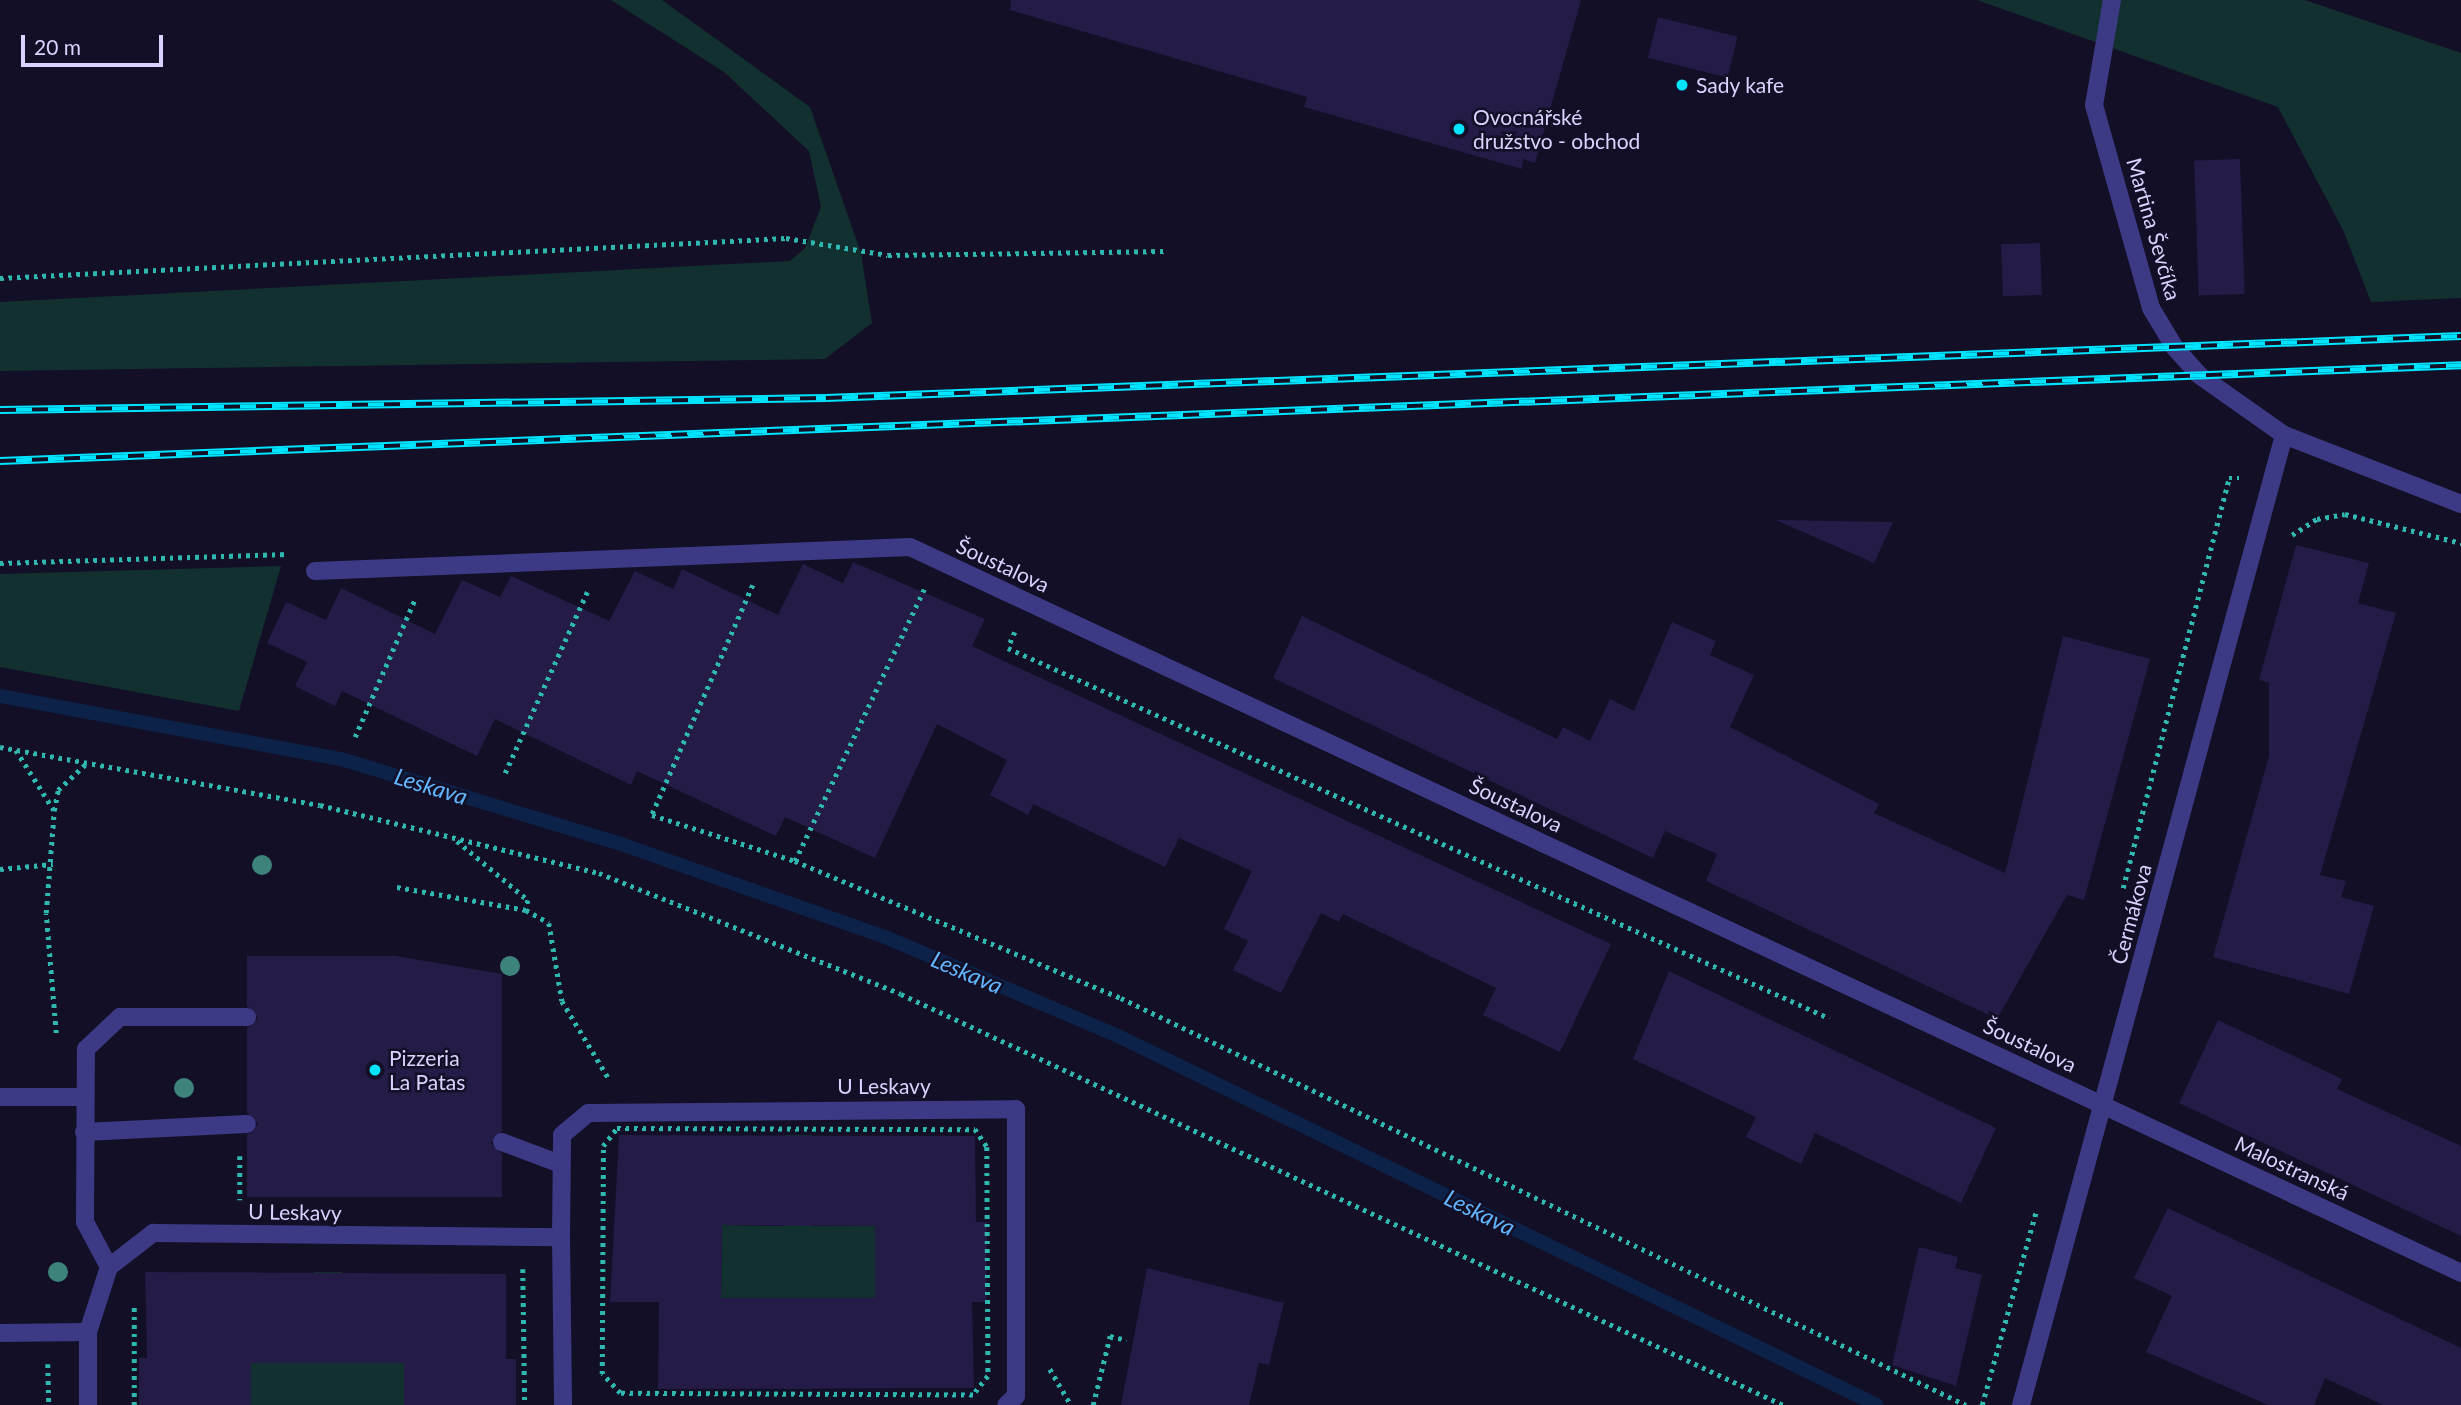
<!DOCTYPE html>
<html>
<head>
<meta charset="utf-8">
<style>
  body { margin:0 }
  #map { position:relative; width:2461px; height:1405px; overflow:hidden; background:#130f26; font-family:Lato,sans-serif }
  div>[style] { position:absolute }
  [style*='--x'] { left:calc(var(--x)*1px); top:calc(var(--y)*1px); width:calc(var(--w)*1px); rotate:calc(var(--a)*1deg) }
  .green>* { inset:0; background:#12302f }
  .stream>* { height:14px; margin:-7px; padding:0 7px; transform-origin:7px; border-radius:7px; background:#0c2248 }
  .building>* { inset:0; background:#241b47; transform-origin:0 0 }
  .path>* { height:4.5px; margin-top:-2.25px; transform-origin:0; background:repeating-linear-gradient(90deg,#2fb8b0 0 3.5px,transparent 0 8.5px) }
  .service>* { height:18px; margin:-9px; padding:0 9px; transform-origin:9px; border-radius:9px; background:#3d3a85 }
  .minor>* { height:18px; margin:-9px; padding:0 9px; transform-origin:9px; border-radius:9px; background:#3d3a85 }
  .rail>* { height:8px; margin-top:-4px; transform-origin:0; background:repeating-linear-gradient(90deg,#130f26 0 16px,#00e5ff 0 32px); box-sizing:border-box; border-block:2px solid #00e5ff }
  .trees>* { width:20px; height:20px; margin:-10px; border-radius:50%; background:#3d827b }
  .dots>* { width:19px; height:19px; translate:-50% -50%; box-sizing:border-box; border:4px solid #130f26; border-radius:50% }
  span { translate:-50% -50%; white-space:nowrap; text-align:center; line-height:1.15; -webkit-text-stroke:5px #130f26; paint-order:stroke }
  .poi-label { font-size:21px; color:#d9d4ff }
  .left { translate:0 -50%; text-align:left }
  .street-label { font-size:21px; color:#d9d4ff }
  .water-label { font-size:23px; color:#62b6ff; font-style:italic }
  .scale { position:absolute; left:21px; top:35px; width:142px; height:32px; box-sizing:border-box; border:4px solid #d9d4ff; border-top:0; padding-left:9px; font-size:21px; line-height:24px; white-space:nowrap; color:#d9d4ff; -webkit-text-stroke:5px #130f26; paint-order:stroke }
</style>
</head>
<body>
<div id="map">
  <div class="green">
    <div style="clip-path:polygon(611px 0,662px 0,810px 107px,861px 253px,872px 323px,825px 359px,0 371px,0 302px,790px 261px,805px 248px,821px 207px,809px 151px,724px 72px)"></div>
    <div style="clip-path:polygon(1977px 0,2305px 0,2461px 53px,2461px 298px,2371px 302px,2344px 232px,2278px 107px)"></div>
    <div style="clip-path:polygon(281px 566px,239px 711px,0 667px,0 574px)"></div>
    <div style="clip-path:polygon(785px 1135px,812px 1135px,812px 1226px,875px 1226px,875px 1298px,812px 1299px,811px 1389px,784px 1389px,784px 1298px,721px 1298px,722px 1225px,784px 1226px)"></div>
    <div style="clip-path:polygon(314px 1272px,342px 1272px,341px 1363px,404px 1363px,404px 1405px,251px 1405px,251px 1363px,313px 1363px)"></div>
  </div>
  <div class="stream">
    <div style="--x:0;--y:696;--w:347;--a:10.5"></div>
    <div style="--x:341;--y:759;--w:296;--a:16.9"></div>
    <div style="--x:624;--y:845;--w:277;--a:19.4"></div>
    <div style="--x:885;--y:937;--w:251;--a:23"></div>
    <div style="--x:1116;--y:1035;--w:846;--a:25.93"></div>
  </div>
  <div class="building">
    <div style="clip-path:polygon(1011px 0,1581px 0,1535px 163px,1523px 159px,1522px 169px,1304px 107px,1307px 97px,1010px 10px)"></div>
    <div style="left:1658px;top:17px;width:82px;height:42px;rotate:14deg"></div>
    <div style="left:2240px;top:159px;width:135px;height:46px;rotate:88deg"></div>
    <div style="left:2040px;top:243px;width:52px;height:39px;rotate:88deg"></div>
    <div style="clip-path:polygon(1776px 520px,1893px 522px,1874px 563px)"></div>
    <div style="clip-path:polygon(2296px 545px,2369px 563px,2358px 603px,2396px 613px,2320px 875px,2346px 881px,2341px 897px,2374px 906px,2349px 994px,2213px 957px,2269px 756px,2269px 683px,2259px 680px)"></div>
    <div style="clip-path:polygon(853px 562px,985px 619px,972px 646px,1611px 944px,1560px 1052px,1483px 1015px,1496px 988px,1343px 914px,1339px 922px,1321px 913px,1281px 993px,1233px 970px,1248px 941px,1224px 929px,1252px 871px,1179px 838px,1165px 867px,1033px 804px,1028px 815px,990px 795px,1007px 760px,937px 724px,875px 858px,785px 817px,776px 836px,637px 771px,631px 785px,495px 719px,477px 756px,342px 691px,335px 706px,295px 686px,307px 662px,267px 643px,286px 602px,326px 620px,341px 588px,435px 634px,462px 580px,500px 597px,511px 576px,609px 621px,635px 571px,673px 589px,682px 569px,778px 615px,803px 564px,843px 583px)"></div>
    <div style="clip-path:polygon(1302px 616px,1557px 739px,1563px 727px,1590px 741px,1610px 699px,1634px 711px,1672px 622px,1716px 641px,1710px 655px,1754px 675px,1730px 727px,1879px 804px,1874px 813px,2005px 873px,2063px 636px,2150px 659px,2084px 900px,2067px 895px,1997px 1019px,1706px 881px,1717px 854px,1665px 831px,1653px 858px,1273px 678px)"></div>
    <div style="clip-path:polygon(247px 956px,396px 956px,502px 974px,502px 1131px,491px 1143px,502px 1154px,502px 1197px,247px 1197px,247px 1135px,258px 1124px,247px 1113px,247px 1028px,258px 1018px,247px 1006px)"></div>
    <div style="clip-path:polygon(1669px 971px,1996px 1128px,1961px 1203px,1815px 1133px,1801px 1164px,1746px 1137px,1756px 1117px,1633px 1059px)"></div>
    <div style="clip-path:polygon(2218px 1020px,2342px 1079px,2337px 1089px,2461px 1146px,2461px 1236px,2179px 1103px)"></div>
    <div style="clip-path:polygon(evenodd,619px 1135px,975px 1136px,976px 1222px,987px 1222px,986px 1302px,972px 1302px,974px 1388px,658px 1389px,659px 1302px,610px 1302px,619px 1135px,722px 1225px,875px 1226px,875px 1298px,721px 1298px,722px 1225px)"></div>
    <div style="clip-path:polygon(2168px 1208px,2461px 1348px,2461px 1405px,2383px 1405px,2325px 1378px,2314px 1405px,2268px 1405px,2146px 1352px,2172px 1296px,2134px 1278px)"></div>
    <div style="clip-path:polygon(1919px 1247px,1958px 1257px,1955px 1268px,1982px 1275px,1956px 1386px,1892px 1365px)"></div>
    <div style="clip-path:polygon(1147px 1268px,1284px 1303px,1269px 1365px,1259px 1363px,1249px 1405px,1121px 1405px)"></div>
    <div style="clip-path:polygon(145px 1272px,506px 1274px,506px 1359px,516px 1359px,516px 1405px,404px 1405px,404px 1363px,251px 1363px,251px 1405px,139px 1405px,139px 1358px,147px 1358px)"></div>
  </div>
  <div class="path">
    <div style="--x:0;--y:278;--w:787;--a:-2.91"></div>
    <div style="--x:786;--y:238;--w:103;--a:9.5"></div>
    <div style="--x:888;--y:255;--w:278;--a:-0.8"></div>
    <div style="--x:2292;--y:535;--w:30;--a:-33"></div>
    <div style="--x:2317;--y:519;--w:28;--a:-10"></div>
    <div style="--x:2345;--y:514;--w:120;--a:14"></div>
    <div style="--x:0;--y:563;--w:289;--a:-1.8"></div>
    <div style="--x:753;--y:585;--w:251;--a:113.7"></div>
    <div style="--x:652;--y:815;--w:150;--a:17.8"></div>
    <div style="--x:795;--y:861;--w:354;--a:22.8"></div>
    <div style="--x:1121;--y:998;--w:938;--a:25.72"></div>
    <div style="--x:1015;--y:632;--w:17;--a:114"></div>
    <div style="--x:1008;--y:648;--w:901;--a:24.26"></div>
    <div style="--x:355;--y:737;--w:150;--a:-66.5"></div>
    <div style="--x:0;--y:747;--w:325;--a:10.3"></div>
    <div style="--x:320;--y:805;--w:287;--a:13.7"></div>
    <div style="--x:599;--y:873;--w:325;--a:21.8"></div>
    <div style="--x:901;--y:994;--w:973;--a:24.98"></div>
    <div style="--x:16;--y:750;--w:71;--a:57.7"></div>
    <div style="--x:505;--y:773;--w:199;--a:-65.6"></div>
    <div style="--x:457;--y:841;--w:92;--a:39.7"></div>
    <div style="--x:528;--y:900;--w:10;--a:101"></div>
    <div style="--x:526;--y:910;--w:26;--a:29"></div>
    <div style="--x:549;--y:923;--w:79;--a:80.5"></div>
    <div style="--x:562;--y:1001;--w:91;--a:58.9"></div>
    <div style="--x:795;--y:861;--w:301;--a:-64.6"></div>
    <div style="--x:0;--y:869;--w:53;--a:-5.4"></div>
    <div style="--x:397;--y:887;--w:131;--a:10.1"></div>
    <div style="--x:2123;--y:888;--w:423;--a:-75.5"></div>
    <div style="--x:2229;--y:478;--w:10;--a:0"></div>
    <div style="--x:56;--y:1033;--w:120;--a:-94.8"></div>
    <div style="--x:46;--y:913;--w:102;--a:-85.5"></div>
    <div style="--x:54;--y:811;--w:21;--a:-79"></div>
    <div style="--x:58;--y:790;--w:37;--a:-43"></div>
    <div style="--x:617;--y:1128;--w:358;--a:0.2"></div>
    <div style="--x:975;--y:1129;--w:22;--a:56"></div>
    <div style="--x:987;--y:1147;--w:229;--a:89.7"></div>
    <div style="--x:988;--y:1376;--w:24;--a:128"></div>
    <div style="--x:973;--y:1395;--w:353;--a:-179.7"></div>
    <div style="--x:620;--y:1393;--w:26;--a:-133"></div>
    <div style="--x:602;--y:1374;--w:228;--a:-89.7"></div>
    <div style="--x:603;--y:1146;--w:23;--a:-52"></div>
    <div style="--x:240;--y:1156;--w:44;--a:90"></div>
    <div style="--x:523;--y:1269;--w:136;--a:89.2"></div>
    <div style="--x:48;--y:1364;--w:41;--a:88.6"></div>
    <div style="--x:1050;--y:1369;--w:42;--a:59.7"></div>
    <div style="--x:134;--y:1405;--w:101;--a:-90"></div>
    <div style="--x:1093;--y:1405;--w:71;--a:-76.2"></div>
    <div style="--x:1110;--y:1336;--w:17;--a:13"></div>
    <div style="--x:1982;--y:1405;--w:201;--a:-74.4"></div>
  </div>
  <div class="service">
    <div style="--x:315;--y:571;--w:595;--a:-2.31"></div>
    <div style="--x:0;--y:1097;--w:85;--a:0"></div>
    <div style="--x:84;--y:1132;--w:163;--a:-2.8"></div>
    <div style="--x:502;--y:1142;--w:60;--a:20.6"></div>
    <div style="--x:109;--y:1267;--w:51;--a:-118.1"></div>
    <div style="--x:85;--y:1222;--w:173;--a:-89.7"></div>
    <div style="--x:86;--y:1049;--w:47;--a:-43.3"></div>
    <div style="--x:120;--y:1017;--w:127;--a:0"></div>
  </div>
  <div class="minor">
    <div style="--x:2112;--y:0;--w:107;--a:99.7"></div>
    <div style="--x:2094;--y:105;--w:211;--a:74.3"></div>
    <div style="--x:2151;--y:308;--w:47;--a:59"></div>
    <div style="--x:2175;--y:348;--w:36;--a:48"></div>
    <div style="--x:2199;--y:375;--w:104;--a:35.2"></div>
    <div style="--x:2284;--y:435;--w:190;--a:21.3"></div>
    <div style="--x:910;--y:547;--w:1713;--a:25.08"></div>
    <div style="--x:561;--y:1237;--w:168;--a:89.3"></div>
    <div style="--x:0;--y:1333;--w:88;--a:-0.7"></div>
    <div style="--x:88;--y:1332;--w:68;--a:-72.1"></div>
    <div style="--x:109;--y:1267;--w:56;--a:-37.7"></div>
    <div style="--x:153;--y:1233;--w:408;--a:0.6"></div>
    <div style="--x:561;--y:1237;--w:102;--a:-89.4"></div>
    <div style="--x:562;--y:1135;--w:34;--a:-40"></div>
    <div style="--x:588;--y:1113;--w:428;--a:-0.5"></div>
    <div style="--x:1016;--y:1109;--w:287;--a:90"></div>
    <div style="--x:1016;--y:1396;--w:13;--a:138"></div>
    <div style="--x:88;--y:1405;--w:73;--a:-90"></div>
    <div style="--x:2021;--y:1405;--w:1005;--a:-74.83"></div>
  </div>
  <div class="rail">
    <div style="--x:0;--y:410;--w:826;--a:-0.83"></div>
    <div style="--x:826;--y:398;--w:1636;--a:-2.17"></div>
    <div style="--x:0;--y:461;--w:2463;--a:-2.23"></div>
  </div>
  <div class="trees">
    <div style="left:262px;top:865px"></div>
    <div style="left:510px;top:966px"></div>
    <div style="left:184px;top:1088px"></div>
    <div style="left:58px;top:1272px"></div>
  </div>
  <div class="dots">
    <div style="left:1682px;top:85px;background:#00e5ff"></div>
    <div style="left:1459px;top:129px;background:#00e5ff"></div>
    <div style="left:375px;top:1070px;background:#00e5ff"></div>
  </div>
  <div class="poi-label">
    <span class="left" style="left:1696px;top:85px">Sady kafe</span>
    <span class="left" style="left:1473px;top:129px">Ovocnářské<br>družstvo - obchod</span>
    <span class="left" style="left:389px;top:1070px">Pizzeria<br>La Patas</span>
  </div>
  <div class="street-label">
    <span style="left:2154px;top:229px;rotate:74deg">Martina Ševčíka</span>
    <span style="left:1003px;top:565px;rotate:25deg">Šoustalova</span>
    <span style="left:1516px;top:805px;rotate:25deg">Šoustalova</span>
    <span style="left:2131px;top:914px;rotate:-75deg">Čermákova</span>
    <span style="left:2030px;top:1045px;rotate:25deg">Šoustalova</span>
    <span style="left:884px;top:1086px">U Leskavy</span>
    <span style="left:2292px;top:1168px;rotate:25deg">Malostranská</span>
    <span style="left:295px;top:1212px;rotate:1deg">U Leskavy</span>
  </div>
  <div class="water-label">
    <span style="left:431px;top:786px;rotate:17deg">Leskava</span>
    <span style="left:967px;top:972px;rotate:23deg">Leskava</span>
    <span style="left:1480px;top:1212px;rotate:26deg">Leskava</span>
  </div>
  <div class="scale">20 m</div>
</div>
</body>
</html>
